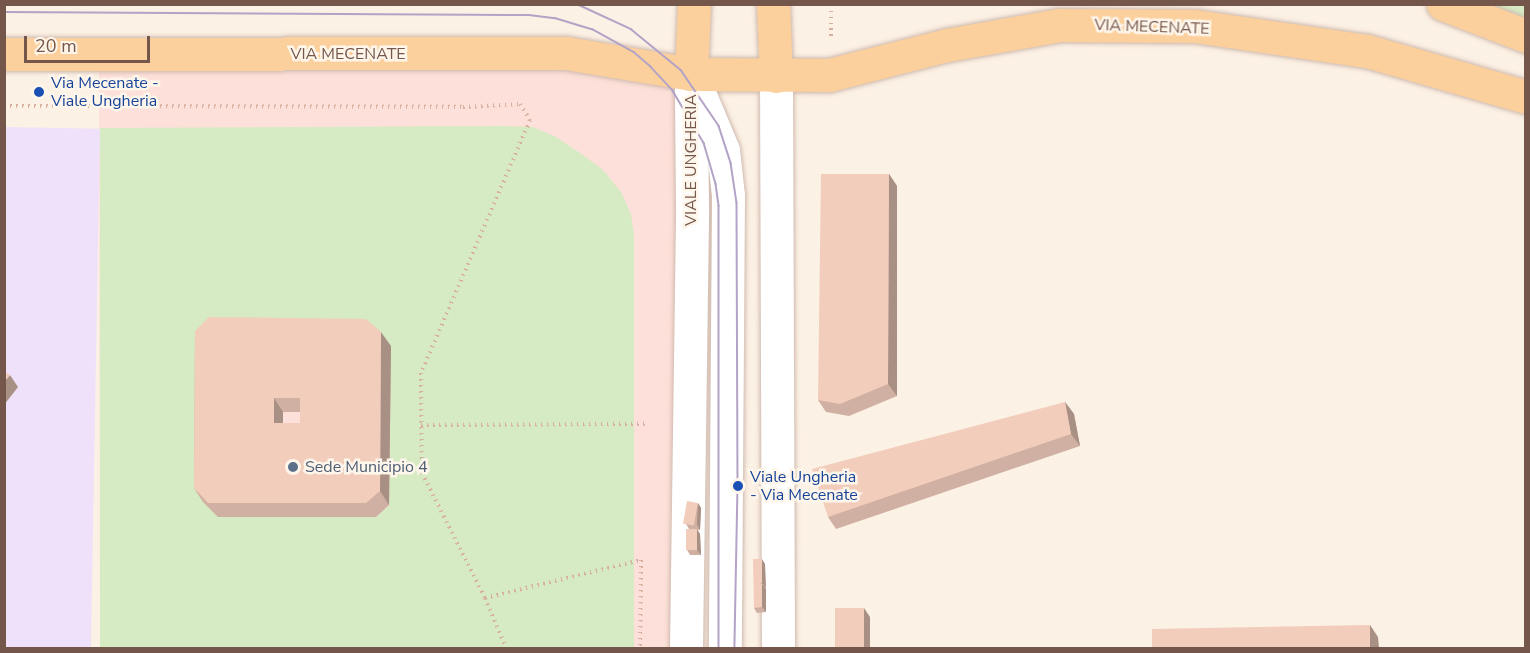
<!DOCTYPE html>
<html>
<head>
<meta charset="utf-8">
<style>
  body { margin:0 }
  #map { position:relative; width:1530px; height:653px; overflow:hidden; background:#fcf1e5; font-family:"Nunito Sans",sans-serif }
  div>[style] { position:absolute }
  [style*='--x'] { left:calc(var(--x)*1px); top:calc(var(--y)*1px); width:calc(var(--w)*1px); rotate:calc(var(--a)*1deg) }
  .commercial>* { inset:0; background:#fde0d9 }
  .education>* { inset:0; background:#eee1f9; transform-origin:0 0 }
  .green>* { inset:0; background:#d6eac3 }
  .path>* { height:4px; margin-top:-2px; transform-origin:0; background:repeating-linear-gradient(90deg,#d7b09f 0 1.5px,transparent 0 6px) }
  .roads { filter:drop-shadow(0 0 2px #d0baae) drop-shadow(0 0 2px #d0baae) }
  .minor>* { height:33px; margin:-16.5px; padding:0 16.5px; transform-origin:16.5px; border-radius:16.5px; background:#fff }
  .major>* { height:33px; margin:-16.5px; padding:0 16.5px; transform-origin:16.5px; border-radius:16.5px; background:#fbd09d }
  .tram>* { height:1.5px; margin:-0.75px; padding:0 0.75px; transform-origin:0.75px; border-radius:0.75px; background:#b3a3c6 }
  .wall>* { inset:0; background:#d0b0a2 }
  .shaded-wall>* { inset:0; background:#a99084 }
  .building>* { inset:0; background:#f2cdbc; transform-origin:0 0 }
  .dots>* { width:16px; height:16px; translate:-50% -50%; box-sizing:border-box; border:3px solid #fff6eb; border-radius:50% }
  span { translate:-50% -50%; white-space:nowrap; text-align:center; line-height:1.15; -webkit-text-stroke:5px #fff6eb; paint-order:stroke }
  .street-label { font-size:16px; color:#75564a }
  .transit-label { font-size:16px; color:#164399 }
  .left { translate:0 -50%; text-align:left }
  .service-label { font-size:16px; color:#4e5e75 }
  .frame { position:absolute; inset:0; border:6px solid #75564a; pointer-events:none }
  .scale { position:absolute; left:24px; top:36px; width:126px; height:27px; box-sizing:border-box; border:3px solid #75564a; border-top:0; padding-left:8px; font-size:18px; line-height:21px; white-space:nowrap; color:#75564a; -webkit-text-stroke:4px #fff6eb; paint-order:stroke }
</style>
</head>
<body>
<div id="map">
  <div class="commercial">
    <div style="clip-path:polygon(563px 57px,687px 77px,683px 648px,100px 648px,99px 58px)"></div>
  </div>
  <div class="education">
    <div style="left:5px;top:127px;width:95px;height:521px;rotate:1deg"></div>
  </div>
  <div class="green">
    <div style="clip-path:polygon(1486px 5px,1525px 5px,1525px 18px,1507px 11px)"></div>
    <div style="clip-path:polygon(evenodd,502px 126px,533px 127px,556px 137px,583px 155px,603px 170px,621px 192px,631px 214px,634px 236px,634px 648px,100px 648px,100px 128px,502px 126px,219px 331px,391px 346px,389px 505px,376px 517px,218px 517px,219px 331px)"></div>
  </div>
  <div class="path">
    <div style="--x:831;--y:36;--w:32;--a:-90"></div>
    <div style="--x:4;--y:106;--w:459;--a:0.1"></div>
    <div style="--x:463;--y:107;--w:57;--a:-3"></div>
    <div style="--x:520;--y:104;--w:19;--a:58"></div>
    <div style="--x:530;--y:120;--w:275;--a:113.3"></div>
    <div style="--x:421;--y:373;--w:100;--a:89.4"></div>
    <div style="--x:422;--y:473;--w:140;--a:63.3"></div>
    <div style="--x:485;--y:598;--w:54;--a:67.2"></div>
    <div style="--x:421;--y:425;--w:224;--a:-0.3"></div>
    <div style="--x:485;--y:598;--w:161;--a:-13.7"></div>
    <div style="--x:641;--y:560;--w:88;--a:90.7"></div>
  </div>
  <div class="roads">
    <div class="minor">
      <div style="--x:691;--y:74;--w:82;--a:67.2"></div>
      <div style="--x:723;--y:150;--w:45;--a:83.7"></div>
      <div style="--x:728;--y:195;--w:453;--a:90.4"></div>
      <div style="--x:776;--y:76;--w:572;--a:89.8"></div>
      <div style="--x:686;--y:648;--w:439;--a:-89.2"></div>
      <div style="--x:692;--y:209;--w:124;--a:-90.5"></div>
    </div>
    <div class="major">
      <div style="--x:773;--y:4;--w:72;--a:87.6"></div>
      <div style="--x:1443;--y:4;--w:89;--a:21.1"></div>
      <div style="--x:4;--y:54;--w:562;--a:-0.1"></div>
      <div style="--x:566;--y:53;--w:127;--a:9.5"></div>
      <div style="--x:691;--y:74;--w:138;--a:0.4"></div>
      <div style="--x:829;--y:75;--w:122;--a:-14.3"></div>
      <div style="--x:947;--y:45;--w:114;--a:-10.1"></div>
      <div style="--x:1059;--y:25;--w:136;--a:0.4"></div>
      <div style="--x:1195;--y:26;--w:174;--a:8.3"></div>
      <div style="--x:1367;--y:51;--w:166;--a:16.1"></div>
      <div style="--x:691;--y:74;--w:70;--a:-87.5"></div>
    </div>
  </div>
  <div class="tram">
    <div style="--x:577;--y:4;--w:60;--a:24.8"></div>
    <div style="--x:631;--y:29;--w:65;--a:39.4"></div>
    <div style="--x:681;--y:70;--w:68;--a:55.8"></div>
    <div style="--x:719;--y:126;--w:39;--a:72"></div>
    <div style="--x:731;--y:163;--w:40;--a:81.5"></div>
    <div style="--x:737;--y:203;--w:283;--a:89.8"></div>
    <div style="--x:738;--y:486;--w:162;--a:91.1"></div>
    <div style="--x:4;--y:12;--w:525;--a:0.33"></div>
    <div style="--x:529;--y:15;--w:26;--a:7"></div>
    <div style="--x:555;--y:18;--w:39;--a:17"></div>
    <div style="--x:592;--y:29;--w:48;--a:28.7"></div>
    <div style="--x:634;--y:52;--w:23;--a:41"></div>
    <div style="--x:651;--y:67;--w:33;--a:47"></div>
    <div style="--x:673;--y:91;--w:61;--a:59.2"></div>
    <div style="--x:704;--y:143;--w:43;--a:73.7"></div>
    <div style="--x:716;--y:184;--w:22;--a:82"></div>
    <div style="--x:719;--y:206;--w:442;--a:90"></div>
  </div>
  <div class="wall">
    <div style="clip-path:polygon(889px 174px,897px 186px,897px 396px,849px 416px,826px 412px,818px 400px)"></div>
    <div style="clip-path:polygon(evenodd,195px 331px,391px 346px,389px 505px,376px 517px,218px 517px,203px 502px,194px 488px,195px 331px,283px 412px,300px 412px,300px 423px,283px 423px,283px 412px)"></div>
    <div style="clip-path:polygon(1065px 402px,1074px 414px,1080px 446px,836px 529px,828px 517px)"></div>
    <div style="clip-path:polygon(698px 503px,701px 508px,700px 530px,697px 530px,700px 534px,701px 555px,690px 555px,687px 550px,689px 529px,686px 524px)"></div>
    <div style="clip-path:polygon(765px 564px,766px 612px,757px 613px,754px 608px)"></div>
  </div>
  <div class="shaded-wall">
    <div style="clip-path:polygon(889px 174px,897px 186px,897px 396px,888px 384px)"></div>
    <div style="clip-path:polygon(381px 332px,391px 346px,389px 505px,380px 491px)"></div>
    <div style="clip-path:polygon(10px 375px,18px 387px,4px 405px,4px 382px)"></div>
    <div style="clip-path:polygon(274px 398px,283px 412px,283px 437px,274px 423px)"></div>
    <div style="clip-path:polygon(1065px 402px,1074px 414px,1080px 446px,1071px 434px)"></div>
    <div style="clip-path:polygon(698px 503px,701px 508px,700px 530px,697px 525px)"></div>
    <div style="clip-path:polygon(697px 529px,700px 534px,701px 555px,697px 550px)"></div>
    <div style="clip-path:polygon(762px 559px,765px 564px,766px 588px,762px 583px)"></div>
    <div style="clip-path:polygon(762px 584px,766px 589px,766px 612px,762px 607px)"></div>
    <div style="clip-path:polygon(864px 608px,870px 617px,870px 648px,864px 648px)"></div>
    <div style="clip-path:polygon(1370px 625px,1378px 637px,1379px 648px,1370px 648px)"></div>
  </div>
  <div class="building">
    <div style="clip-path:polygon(821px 174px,889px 174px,888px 384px,840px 404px,818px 400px)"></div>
    <div style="clip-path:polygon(evenodd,209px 317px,366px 319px,381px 332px,380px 491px,366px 503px,208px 503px,194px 488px,195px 331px,209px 317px,274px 398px,300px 398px,300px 423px,274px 423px,274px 398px)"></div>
    <div style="clip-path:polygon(4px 371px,10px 375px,4px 382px)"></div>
    <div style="clip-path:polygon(1065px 402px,1071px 434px,828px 517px,812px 469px)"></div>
    <div style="left:687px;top:501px;width:11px;height:23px;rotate:10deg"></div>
    <div style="left:697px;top:529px;width:21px;height:11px;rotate:90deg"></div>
    <div style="clip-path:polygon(753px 559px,762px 559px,762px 583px,759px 584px,762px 584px,762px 607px,754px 608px)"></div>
    <div style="left:835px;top:608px;width:29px;height:40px"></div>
    <div style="clip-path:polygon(1370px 625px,1370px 648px,1152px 648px,1152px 629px)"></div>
  </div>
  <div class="dots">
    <div style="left:39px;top:92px;background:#1a4fb4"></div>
    <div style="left:293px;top:467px;background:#5c6f8a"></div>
    <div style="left:738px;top:486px;background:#1a4fb4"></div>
  </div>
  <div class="street-label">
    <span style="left:1152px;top:27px;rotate:2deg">VIA MECENATE</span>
    <span style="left:348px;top:54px">VIA MECENATE</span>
    <span style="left:691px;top:160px;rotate:-90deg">VIALE UNGHERIA</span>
  </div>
  <div class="transit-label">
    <span class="left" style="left:51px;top:92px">Via Mecenate -<br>Viale Ungheria</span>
    <span class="left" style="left:750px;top:486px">Viale Ungheria<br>- Via Mecenate</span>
  </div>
  <div class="service-label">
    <span class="left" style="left:305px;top:467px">Sede Municipio 4</span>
  </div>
  <div class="frame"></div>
  <div class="scale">20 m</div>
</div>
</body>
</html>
